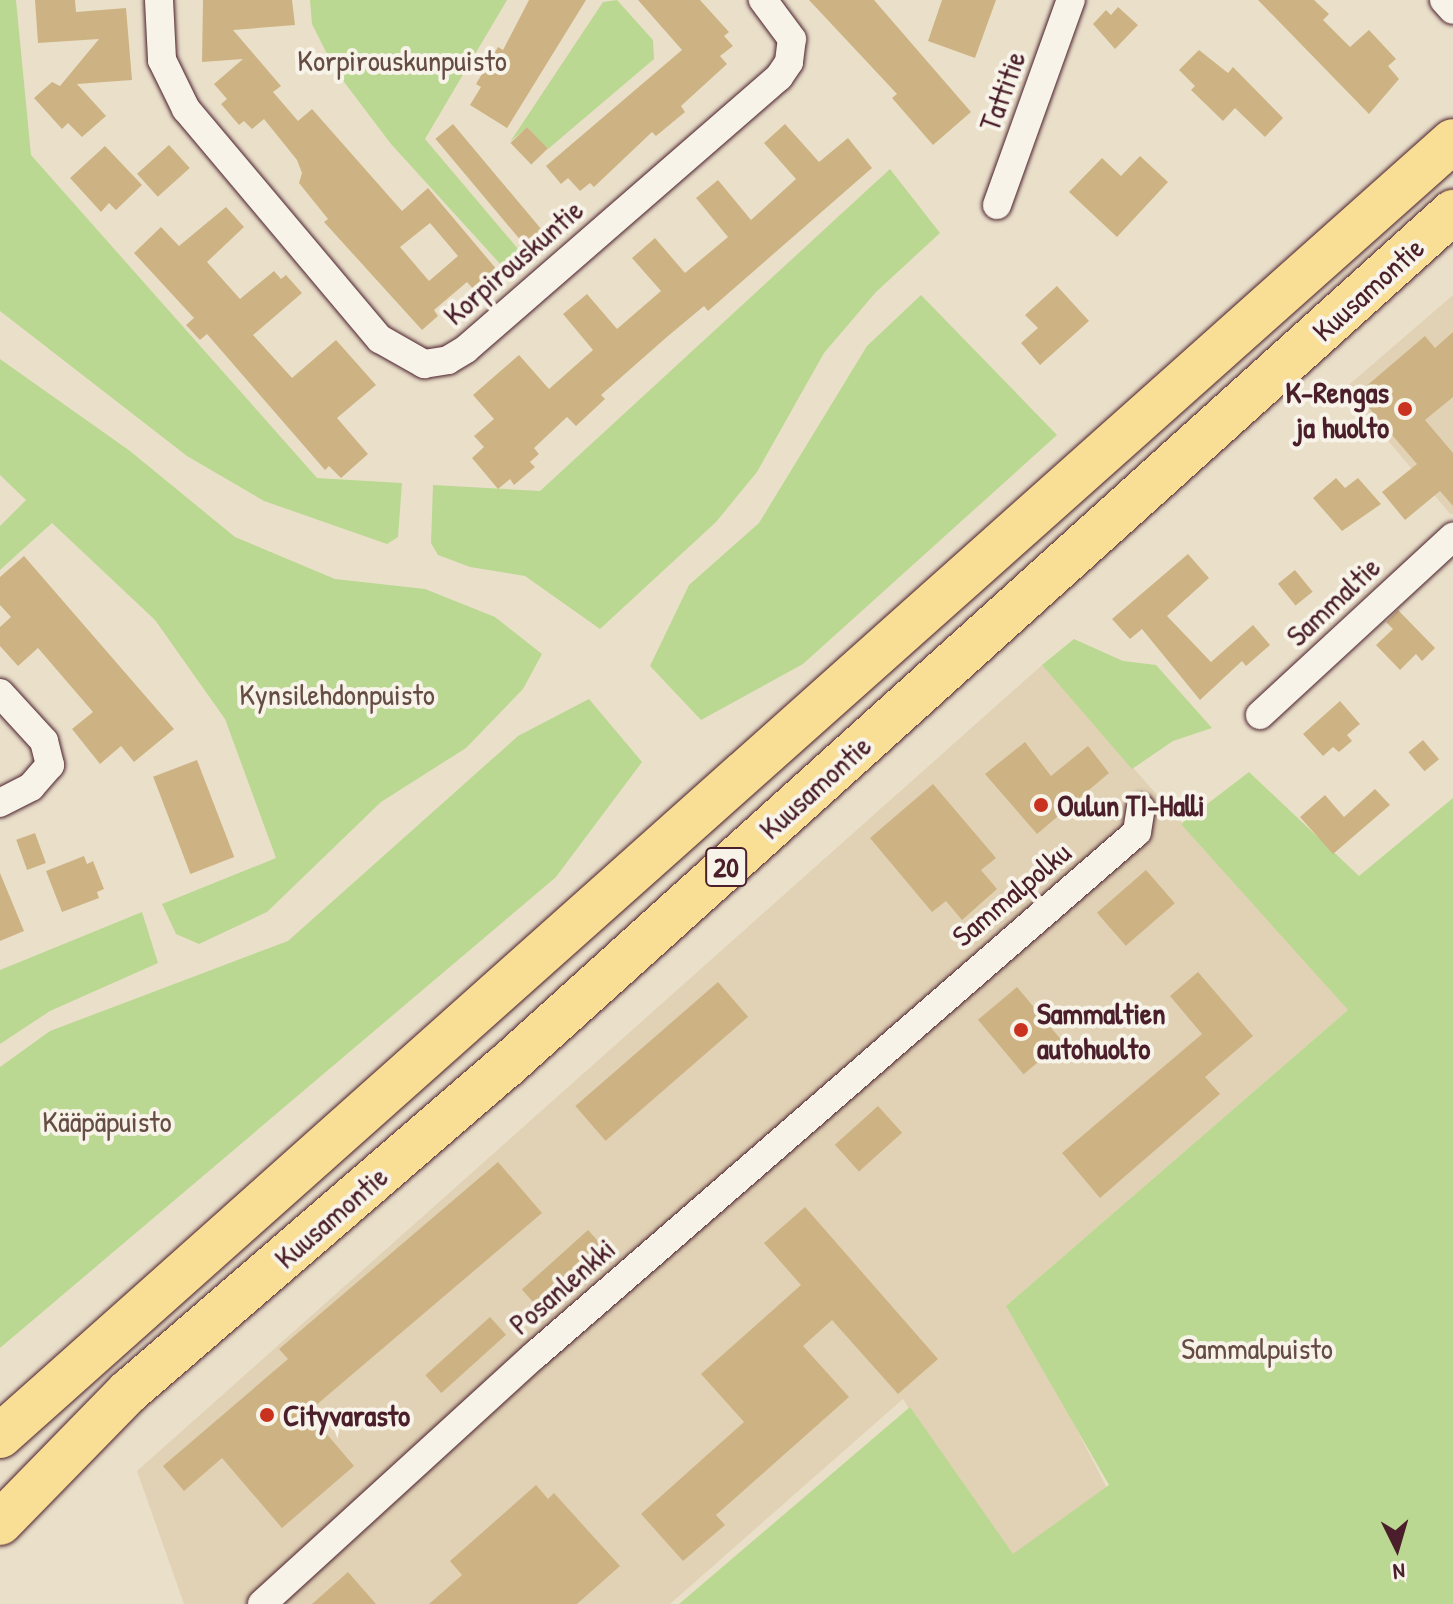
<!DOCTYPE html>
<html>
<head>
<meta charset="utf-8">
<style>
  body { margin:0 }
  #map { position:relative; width:1453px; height:1604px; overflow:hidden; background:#eae0ca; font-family:"Patrick Hand",sans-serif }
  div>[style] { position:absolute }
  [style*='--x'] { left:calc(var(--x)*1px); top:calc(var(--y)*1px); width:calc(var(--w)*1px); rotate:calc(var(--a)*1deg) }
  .built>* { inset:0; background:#e1d2b5 }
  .green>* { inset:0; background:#bad891 }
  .building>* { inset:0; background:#cdb383; transform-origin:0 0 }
  .roads { filter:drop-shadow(0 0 2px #4a1f2b) drop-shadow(0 0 2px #4a1f2b) }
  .street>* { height:28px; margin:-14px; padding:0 14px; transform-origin:14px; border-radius:14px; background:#f7f3e8 }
  .highway>* { height:44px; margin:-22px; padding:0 22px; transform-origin:22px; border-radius:22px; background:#f9df96 }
  .dots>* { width:22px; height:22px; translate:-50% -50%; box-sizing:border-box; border:4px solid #f7f3e8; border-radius:50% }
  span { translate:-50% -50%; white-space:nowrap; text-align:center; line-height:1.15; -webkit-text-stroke:8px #f7f3e8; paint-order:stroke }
  .shield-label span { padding:2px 6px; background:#f7f3e8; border:2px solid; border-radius:6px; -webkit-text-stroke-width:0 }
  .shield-label { font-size:28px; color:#4a1f2b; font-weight:700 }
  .park-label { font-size:30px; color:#664d44 }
  .street-label { font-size:30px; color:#4a1f2b }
  .poi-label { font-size:30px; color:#4a1f2b; font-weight:700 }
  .right { translate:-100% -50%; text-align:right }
  .left { translate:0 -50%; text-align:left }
  .north { position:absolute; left:1357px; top:1508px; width:80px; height:80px; -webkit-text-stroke:6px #f7f3e8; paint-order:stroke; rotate:175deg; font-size:22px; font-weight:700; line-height:32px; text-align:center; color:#4a1f2b }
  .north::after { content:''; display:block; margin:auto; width:28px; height:36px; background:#4a1f2b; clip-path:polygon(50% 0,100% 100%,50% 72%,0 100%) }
</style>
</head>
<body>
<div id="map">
  <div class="built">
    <div style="clip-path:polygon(1453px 295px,1453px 513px,1451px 515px,1344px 389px)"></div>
    <div style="clip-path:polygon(1042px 665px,1348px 1010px,1007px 1305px,1013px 1305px,1109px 1492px,1005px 1562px,903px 1399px,670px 1604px,184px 1604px,137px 1471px)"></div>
  </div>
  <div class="green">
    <div style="clip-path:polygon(0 0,16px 0,31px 155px,317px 478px,402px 483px,398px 537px,387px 544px,264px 501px,187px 456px,0 311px)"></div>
    <div style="clip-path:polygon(310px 0,507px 0,425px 139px,530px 263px,513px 278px,391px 144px,335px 70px,312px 24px)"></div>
    <div style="clip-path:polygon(617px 0,653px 40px,654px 59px,548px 149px,527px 127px,510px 142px,603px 2px)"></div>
    <div style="clip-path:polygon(890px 169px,940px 233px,876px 292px,824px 353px,757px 472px,716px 522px,600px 629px,525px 576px,470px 567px,438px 555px,431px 543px,433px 485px,540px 491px)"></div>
    <div style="clip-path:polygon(921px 295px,1057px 435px,803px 664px,701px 720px,650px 666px,689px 585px,759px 523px,867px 346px)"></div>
    <div style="clip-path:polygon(0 359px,130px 451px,235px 537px,335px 579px,425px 589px,495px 617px,542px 654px,523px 689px,466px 748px,381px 802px,267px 912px,199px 944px,176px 934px,162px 904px,276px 858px,225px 719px,155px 620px,52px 523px,0 570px,0 526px,26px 500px,0 475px)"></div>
    <div style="clip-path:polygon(1074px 639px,1123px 661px,1156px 665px,1212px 728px,1173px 741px,1132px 769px,1042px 665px)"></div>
    <div style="clip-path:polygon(589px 699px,642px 762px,556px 877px,0 1348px,0 1067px,50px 1031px,288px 941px,518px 736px)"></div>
    <div style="clip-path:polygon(1249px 772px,1359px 876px,1453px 798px,1453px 1604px,679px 1604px,910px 1407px,1013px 1554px,1109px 1485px,1006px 1306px,1348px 1010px,1181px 824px)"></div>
    <div style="clip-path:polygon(142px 912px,158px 963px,50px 1011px,0 1044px,0 970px)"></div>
  </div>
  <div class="building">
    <div style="clip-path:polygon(35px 0,75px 0,76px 12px,126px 8px,132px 80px,77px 84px,106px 116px,82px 137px,68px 123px,62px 129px,34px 98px,52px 82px,60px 86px,99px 39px,38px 43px)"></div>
    <div style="clip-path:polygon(evenodd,203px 0,292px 0,295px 25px,233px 30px,281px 86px,273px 92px,298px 121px,312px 109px,402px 211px,428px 188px,498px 271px,475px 291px,467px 282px,434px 310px,438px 316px,422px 330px,324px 222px,328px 219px,299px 183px,302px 173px,297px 160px,264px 119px,252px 129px,244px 121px,239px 125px,221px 104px,227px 99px,214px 84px,243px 59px,202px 62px,203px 0,430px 223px,458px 256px,429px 281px,400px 247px,430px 223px)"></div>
    <div style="clip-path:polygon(529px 0,586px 0,507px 128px,470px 105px,481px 87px,476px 84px,498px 47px,503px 50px)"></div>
    <div style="clip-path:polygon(638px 0,700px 0,729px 32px,724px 36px,733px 46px,720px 56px,727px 64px,681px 106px,685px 112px,656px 136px,652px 132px,594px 187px,590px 183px,580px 191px,568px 178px,561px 184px,546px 166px,682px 50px)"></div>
    <div style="clip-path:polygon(809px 0,874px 0,971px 112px,933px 145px,892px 98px,897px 94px)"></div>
    <div style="clip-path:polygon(942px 0,996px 0,975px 58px,928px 41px)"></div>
    <div style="clip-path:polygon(1258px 0,1314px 0,1329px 14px,1323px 20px,1350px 47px,1369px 30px,1396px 59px,1388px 66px,1399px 79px,1369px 114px)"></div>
    <div style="clip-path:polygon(1118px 7px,1138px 25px,1115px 49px,1093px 24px,1106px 10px,1111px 15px)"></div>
    <div style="clip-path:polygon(1199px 50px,1228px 73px,1233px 67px,1283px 118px,1265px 137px,1235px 108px,1223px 121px,1191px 90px,1195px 86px,1179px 70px)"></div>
    <div style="left:453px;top:124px;width:142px;height:23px;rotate:50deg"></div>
    <div style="clip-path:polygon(785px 124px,819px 162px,848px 138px,872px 168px,708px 311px,704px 306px,668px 336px,601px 395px,605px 399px,576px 426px,567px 417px,534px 448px,539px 454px,530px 462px,535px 467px,514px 485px,510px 479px,498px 489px,472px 458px,484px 447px,474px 436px,494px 419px,473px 395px,519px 355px,549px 389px,593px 350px,563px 314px,587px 294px,617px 329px,661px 291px,632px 258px,655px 238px,685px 273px,728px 237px,696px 198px,718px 180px,751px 220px,796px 179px,764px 143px)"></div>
    <div style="left:527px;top:127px;width:30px;height:23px;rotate:46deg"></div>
    <div style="left:169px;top:145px;width:31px;height:43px;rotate:48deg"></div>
    <div style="clip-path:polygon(105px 146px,142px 185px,116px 210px,109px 203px,101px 212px,70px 178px)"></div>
    <div style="clip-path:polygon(1140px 156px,1168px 182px,1117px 237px,1069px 192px,1102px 158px,1121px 176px)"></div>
    <div style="clip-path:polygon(226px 207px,244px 227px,207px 262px,240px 299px,274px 271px,281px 279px,286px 275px,302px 293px,253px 335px,292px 378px,336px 340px,376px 385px,337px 418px,368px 454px,341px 478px,329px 466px,325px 470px,207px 334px,200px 340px,186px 325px,194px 318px,134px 253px,161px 227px,179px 246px)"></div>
    <div style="clip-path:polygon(1057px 286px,1089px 321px,1040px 365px,1021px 343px,1038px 328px,1025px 315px)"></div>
    <div style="clip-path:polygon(1453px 332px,1453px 397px,1425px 420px,1453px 453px,1453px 506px,1440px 491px,1405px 520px,1382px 492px,1417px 464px,1357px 394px,1425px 336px,1435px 348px)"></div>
    <div style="clip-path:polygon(1336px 478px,1345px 488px,1358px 478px,1381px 504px,1342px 531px,1313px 498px)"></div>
    <div style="clip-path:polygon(1188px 554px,1209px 578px,1167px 616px,1211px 662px,1253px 625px,1270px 645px,1246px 666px,1242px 661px,1200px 700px,1142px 629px,1130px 639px,1112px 619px)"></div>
    <div style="clip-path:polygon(24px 556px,174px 729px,134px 762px,121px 746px,100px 764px,72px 729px,93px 712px,38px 648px,18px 666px,0 646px,0 627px,11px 617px,0 605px,0 577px)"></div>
    <div style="left:1295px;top:570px;width:28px;height:22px;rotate:51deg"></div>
    <div style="clip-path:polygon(1398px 610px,1435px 648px,1422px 661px,1416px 654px,1400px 670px,1376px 645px,1393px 629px,1386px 622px)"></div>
    <div style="clip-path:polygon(1340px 701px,1360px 724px,1347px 735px,1352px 741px,1339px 752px,1333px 747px,1323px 756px,1303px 734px)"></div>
    <div style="left:1423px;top:740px;width:25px;height:19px;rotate:50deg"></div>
    <div style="clip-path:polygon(1025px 742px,1051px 776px,1088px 746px,1109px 773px,1037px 834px,985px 774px)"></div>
    <div style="left:197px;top:760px;width:104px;height:47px;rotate:69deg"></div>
    <div style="clip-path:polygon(933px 784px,996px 858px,981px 870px,997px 889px,962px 920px,946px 901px,932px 912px,870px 838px)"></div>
    <div style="clip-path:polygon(1375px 789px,1390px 805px,1333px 854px,1300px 817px,1325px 795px,1344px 817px)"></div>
    <div style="left:35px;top:833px;width:32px;height:20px;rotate:70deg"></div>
    <div style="clip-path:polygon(84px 856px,87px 864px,93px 861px,104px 889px,97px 892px,99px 898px,62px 912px,46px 871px)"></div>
    <div style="left:1146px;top:870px;width:44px;height:65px;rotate:49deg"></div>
    <div style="clip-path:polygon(0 873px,24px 931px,0 941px)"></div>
    <div style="clip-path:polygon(1198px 972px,1253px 1036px,1205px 1077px,1220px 1094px,1100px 1198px,1062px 1153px,1202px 1034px,1170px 996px)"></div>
    <div style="left:718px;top:982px;width:46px;height:189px;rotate:49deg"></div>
    <div style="left:1017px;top:987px;width:71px;height:51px;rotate:50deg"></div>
    <div style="left:878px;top:1106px;width:36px;height:58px;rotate:48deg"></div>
    <div style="clip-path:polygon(498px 1162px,542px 1213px,308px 1412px,354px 1466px,282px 1528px,222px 1458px,184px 1491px,163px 1466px,288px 1359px,279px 1349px)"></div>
    <div style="clip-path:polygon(805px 1207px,938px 1359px,898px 1394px,832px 1320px,803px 1346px,849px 1397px,716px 1515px,725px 1525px,683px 1561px,641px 1514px,744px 1422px,701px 1374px,801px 1285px,764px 1243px)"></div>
    <div style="left:588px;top:1230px;width:25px;height:89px;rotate:48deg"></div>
    <div style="left:490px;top:1317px;width:24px;height:87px;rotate:48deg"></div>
    <div style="clip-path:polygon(536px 1485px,548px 1499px,554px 1493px,620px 1566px,577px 1604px,429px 1604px,462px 1575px,450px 1561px)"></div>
    <div style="clip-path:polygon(348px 1572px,376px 1604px,312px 1604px)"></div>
  </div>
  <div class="roads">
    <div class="street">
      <div style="--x:159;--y:0;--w:60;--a:87.1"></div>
      <div style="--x:162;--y:60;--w:55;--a:63.9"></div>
      <div style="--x:186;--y:109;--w:301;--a:49.9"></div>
      <div style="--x:380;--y:339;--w:51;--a:29.6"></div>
      <div style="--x:424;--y:364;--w:24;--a:-9"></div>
      <div style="--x:448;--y:360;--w:21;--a:-31"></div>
      <div style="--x:466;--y:349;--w:415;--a:-41"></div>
      <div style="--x:779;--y:77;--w:18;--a:-56"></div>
      <div style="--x:789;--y:62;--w:23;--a:-83"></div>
      <div style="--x:792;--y:39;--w:49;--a:-126.6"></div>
      <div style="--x:1444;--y:0;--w:13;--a:48"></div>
      <div style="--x:997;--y:205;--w:218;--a:-70.2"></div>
      <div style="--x:0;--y:693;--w:65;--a:47.5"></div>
      <div style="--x:44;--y:741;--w:25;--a:76"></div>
      <div style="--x:50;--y:765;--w:29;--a:131"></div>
      <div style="--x:31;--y:787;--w:35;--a:153"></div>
      <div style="--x:1260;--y:715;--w:263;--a:-42.7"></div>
      <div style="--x:262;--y:1604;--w:369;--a:-42.4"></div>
      <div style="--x:535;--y:1355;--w:797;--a:-40.98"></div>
      <div style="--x:1137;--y:832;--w:24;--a:-81"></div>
    </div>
    <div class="highway">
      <div style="--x:0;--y:1436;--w:1946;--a:-41.71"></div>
      <div style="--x:0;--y:1523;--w:183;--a:-45.7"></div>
      <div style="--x:128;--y:1392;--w:498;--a:-40.8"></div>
      <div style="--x:505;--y:1067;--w:1277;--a:-42.05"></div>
    </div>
  </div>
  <div class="dots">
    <div style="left:1405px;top:409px;background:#c8321e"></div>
    <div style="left:1041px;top:805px;background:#c8321e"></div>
    <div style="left:1021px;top:1030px;background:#c8321e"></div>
    <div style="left:267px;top:1415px;background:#c8321e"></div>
  </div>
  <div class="shield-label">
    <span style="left:726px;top:867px">20</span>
  </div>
  <div class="park-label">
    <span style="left:402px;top:60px">Korpirouskunpuisto</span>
    <span style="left:337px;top:694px">Kynsilehdonpuisto</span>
    <span style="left:107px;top:1121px">Kääpäpuisto</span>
    <span style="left:1257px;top:1348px">Sammalpuisto</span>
  </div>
  <div class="street-label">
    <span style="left:1002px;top:91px;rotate:-70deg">Tattitie</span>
    <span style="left:513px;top:262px;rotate:-41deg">Korpirouskuntie</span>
    <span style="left:1368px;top:289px;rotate:-42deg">Kuusamontie</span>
    <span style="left:1333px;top:601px;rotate:-43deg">Sammaltie</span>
    <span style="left:815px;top:787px;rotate:-42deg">Kuusamontie</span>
    <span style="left:1011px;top:894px;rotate:-40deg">Sammalpolku</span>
    <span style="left:331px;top:1217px;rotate:-41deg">Kuusamontie</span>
    <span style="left:562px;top:1286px;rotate:-41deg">Posanlenkki</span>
  </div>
  <div class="poi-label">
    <span class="right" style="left:1389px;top:409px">K-Rengas<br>ja huolto</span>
    <span class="left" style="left:1057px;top:805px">Oulun TI-Halli</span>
    <span class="left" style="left:1037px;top:1030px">Sammaltien<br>autohuolto</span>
    <span class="left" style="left:283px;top:1415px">Cityvarasto</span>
  </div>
  <div class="north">N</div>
</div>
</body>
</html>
